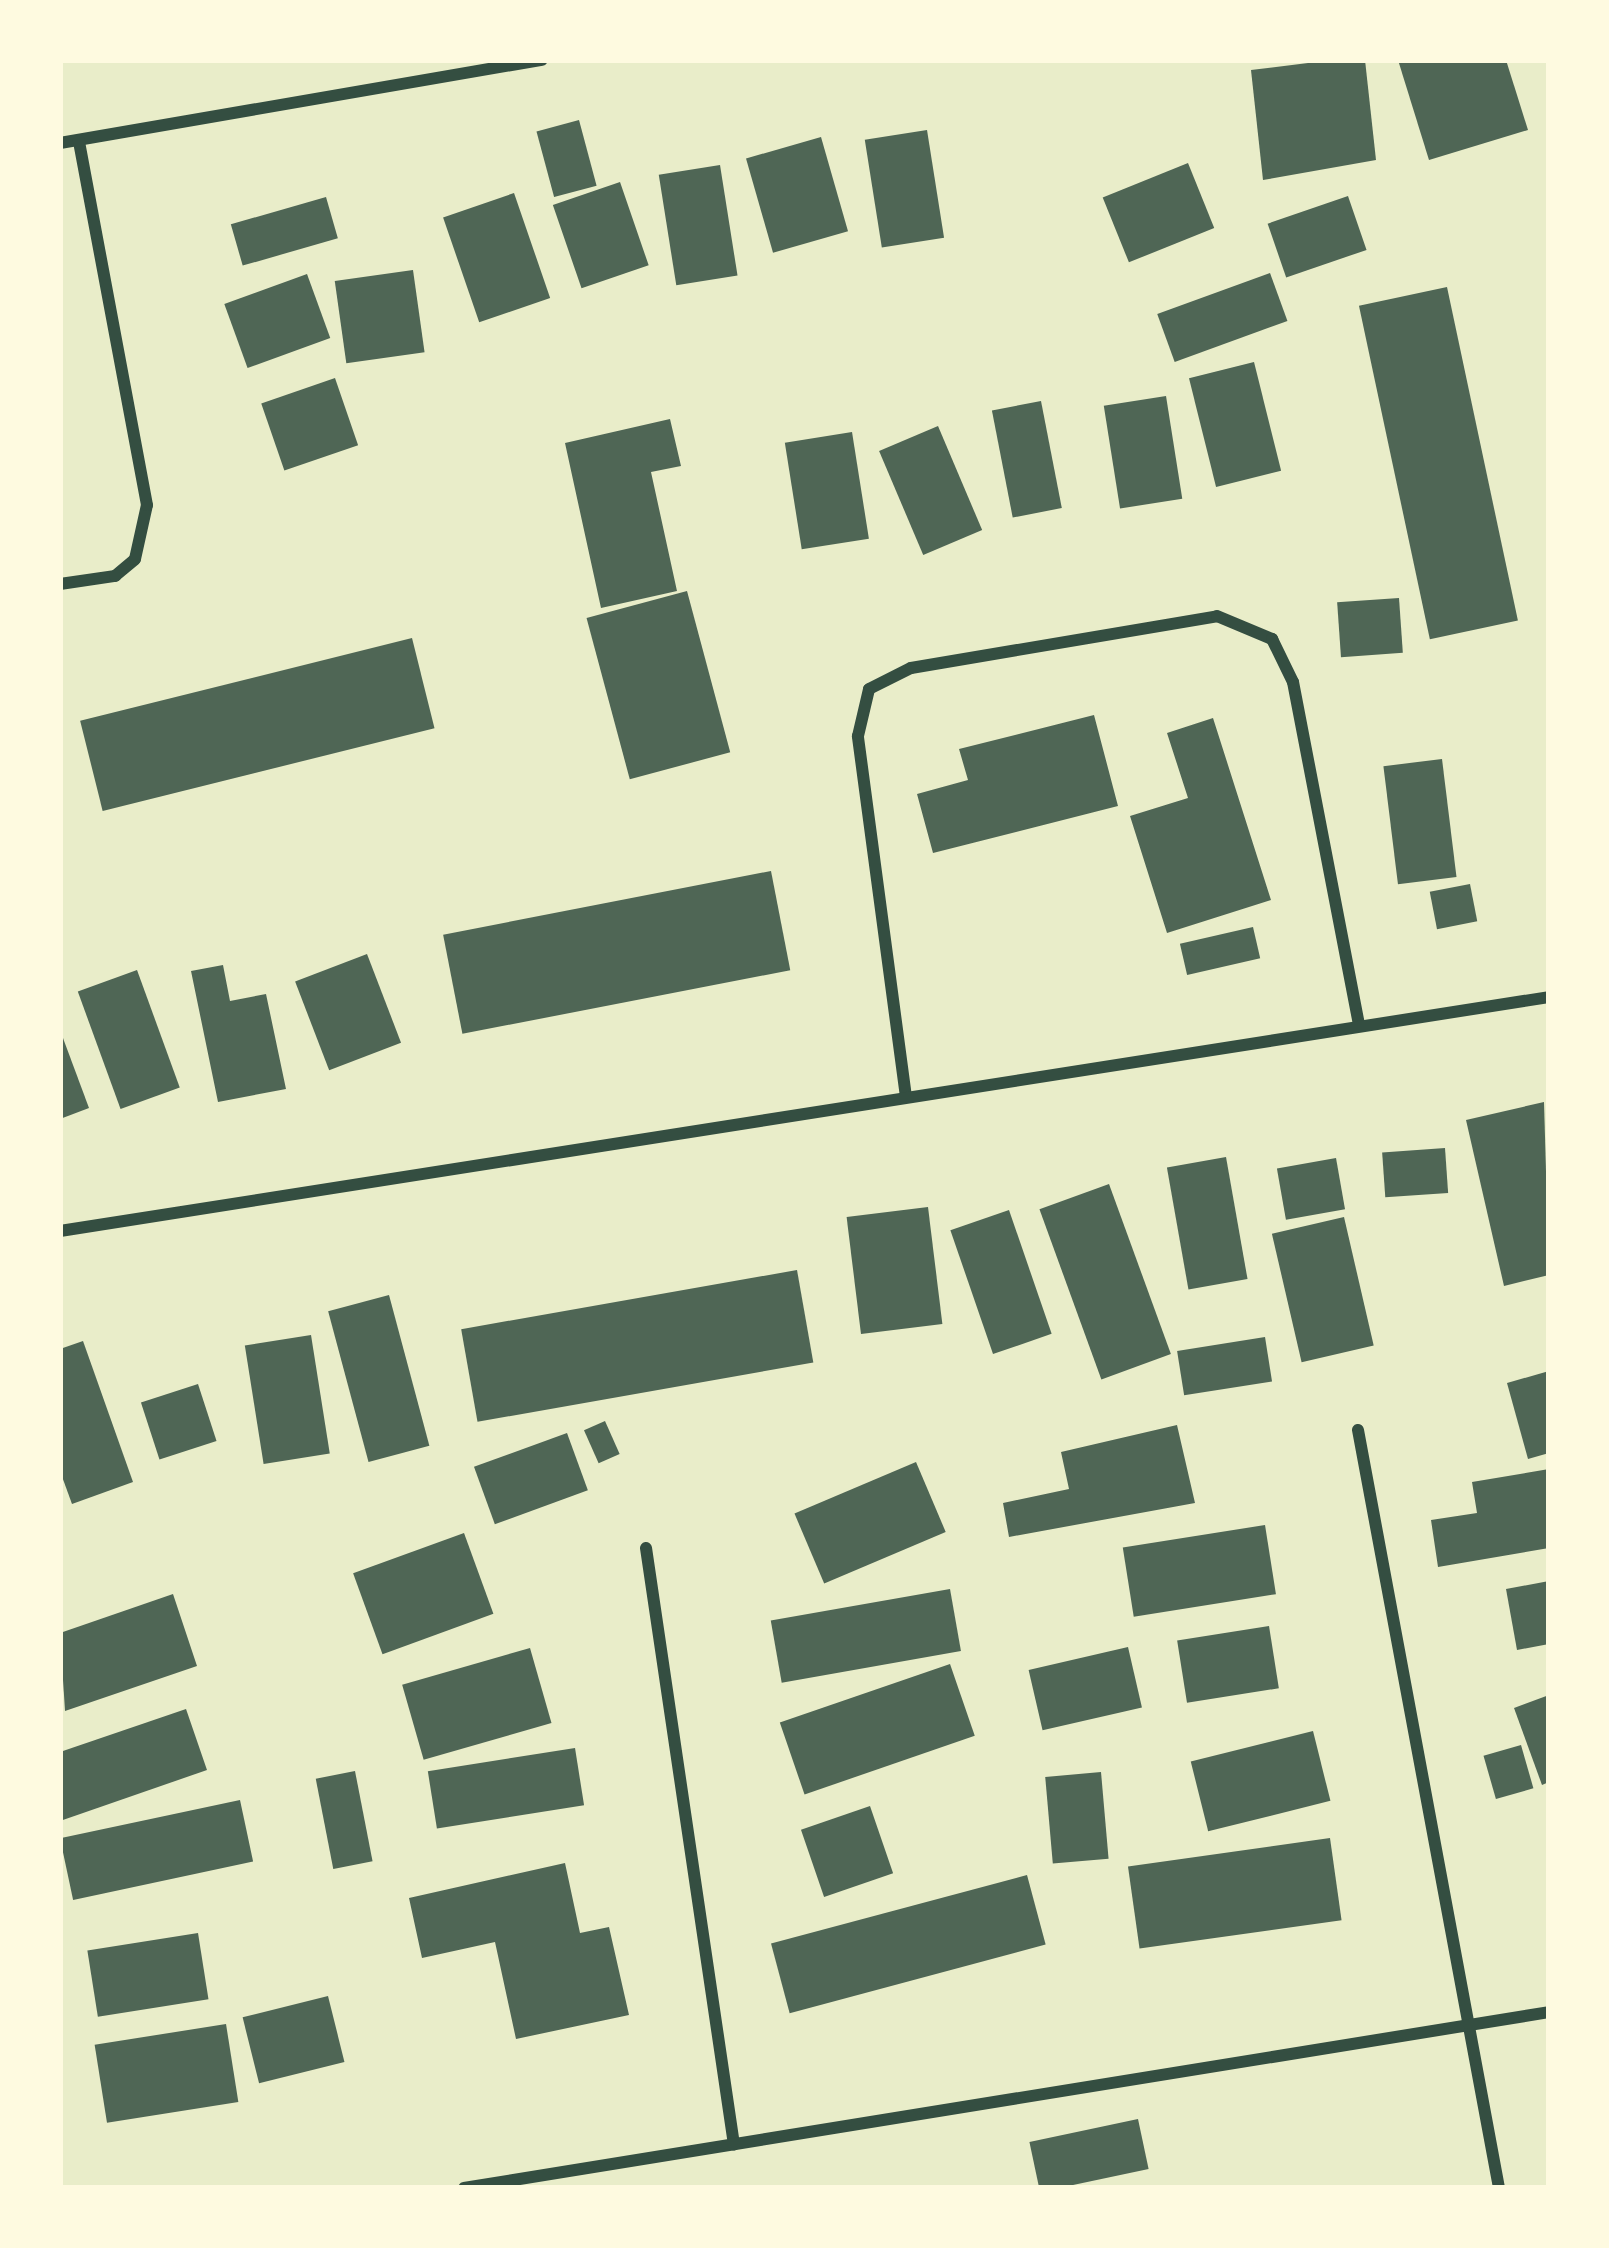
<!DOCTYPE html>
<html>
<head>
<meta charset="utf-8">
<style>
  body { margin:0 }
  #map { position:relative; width:1609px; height:2248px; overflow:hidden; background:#e9edc9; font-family:Roboto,sans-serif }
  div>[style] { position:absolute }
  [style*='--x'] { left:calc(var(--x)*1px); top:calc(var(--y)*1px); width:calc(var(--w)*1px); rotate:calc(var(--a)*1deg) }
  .building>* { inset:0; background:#4f6655; transform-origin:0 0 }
  .minor>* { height:12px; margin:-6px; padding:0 6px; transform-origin:6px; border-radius:6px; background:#344e41 }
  span { translate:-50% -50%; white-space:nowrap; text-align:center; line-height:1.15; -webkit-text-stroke:9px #fefae0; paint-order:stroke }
  .frame { position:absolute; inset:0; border:63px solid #fefae0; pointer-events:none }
</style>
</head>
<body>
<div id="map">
  <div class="building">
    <div style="clip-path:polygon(1332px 60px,1365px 60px,1376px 160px,1263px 180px,1251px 70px)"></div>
    <div style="clip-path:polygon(1398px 60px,1506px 60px,1528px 130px,1429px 160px)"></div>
    <div style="left:579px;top:120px;width:68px;height:44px;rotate:75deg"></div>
    <div style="left:927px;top:130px;width:109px;height:63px;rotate:81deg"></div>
    <div style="left:821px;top:137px;width:98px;height:78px;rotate:74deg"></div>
    <div style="left:1188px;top:163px;width:70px;height:92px;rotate:68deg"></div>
    <div style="left:720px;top:165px;width:112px;height:62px;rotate:81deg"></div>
    <div style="left:620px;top:182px;width:88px;height:71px;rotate:71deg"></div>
    <div style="left:514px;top:193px;width:111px;height:75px;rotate:71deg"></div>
    <div style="left:1348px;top:196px;width:57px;height:85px;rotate:71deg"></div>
    <div style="left:326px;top:197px;width:43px;height:99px;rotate:74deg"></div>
    <div style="left:413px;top:270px;width:83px;height:79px;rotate:82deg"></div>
    <div style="left:1270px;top:273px;width:51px;height:120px;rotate:70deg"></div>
    <div style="left:307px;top:274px;width:68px;height:88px;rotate:70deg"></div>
    <div style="left:1447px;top:287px;width:341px;height:90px;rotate:78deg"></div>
    <div style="left:1254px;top:362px;width:112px;height:67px;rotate:76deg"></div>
    <div style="left:335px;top:378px;width:71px;height:78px;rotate:71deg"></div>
    <div style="left:1166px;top:396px;width:104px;height:63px;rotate:81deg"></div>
    <div style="left:1041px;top:401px;width:109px;height:50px;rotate:79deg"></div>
    <div style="clip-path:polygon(670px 419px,681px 466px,651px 472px,677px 591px,601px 608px,565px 443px)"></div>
    <div style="left:938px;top:426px;width:113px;height:64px;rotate:67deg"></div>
    <div style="left:852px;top:432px;width:108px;height:68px;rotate:81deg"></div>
    <div style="left:687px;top:591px;width:167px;height:104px;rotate:75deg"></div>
    <div style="left:1399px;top:598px;width:55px;height:62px;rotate:86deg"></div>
    <div style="left:412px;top:638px;width:93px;height:342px;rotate:76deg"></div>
    <div style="clip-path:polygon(1094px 715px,1118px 806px,933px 853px,917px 794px,968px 780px,959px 749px)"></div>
    <div style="clip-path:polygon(1213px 718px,1271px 900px,1167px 933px,1130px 816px,1188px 798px,1167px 733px)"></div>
    <div style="left:1442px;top:759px;width:119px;height:59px;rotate:83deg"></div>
    <div style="left:771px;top:871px;width:101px;height:334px;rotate:79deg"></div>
    <div style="left:1470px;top:884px;width:38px;height:41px;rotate:79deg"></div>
    <div style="left:1253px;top:927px;width:32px;height:75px;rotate:77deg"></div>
    <div style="left:367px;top:954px;width:95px;height:77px;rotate:69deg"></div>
    <div style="clip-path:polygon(223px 965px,230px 1001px,266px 994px,286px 1089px,218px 1102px,191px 971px)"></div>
    <div style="left:137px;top:970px;width:125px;height:63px;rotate:70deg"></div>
    <div style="clip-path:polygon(60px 1030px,89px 1108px,60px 1119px)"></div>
    <div style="clip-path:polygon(1544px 1102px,1549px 1275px,1504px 1286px,1466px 1120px)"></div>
    <div style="left:1445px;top:1148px;width:45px;height:63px;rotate:86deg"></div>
    <div style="left:1226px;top:1157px;width:124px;height:60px;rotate:80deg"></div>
    <div style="left:1336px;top:1158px;width:52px;height:60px;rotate:80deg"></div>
    <div style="left:1109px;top:1184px;width:181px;height:74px;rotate:70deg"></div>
    <div style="left:928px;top:1207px;width:118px;height:82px;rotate:83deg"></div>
    <div style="left:1009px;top:1210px;width:131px;height:62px;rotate:71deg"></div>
    <div style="left:1344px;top:1217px;width:132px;height:74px;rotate:77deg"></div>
    <div style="left:797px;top:1270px;width:94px;height:341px;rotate:80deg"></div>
    <div style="left:389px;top:1295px;width:156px;height:63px;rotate:75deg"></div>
    <div style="left:311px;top:1335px;width:120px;height:67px;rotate:81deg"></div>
    <div style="left:1265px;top:1337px;width:45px;height:89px;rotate:81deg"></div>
    <div style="clip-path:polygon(83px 1341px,133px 1482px,72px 1504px,60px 1471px,60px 1349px)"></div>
    <div style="clip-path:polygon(1549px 1371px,1549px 1453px,1528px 1459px,1507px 1383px)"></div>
    <div style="left:198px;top:1384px;width:60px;height:60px;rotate:72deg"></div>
    <div style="left:605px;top:1421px;width:36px;height:23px;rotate:66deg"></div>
    <div style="clip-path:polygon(1177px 1425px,1195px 1503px,1009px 1537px,1003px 1503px,1069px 1489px,1061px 1452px)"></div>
    <div style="left:567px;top:1433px;width:61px;height:99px;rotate:70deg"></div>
    <div style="left:916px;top:1462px;width:76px;height:132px;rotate:67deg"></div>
    <div style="clip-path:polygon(1549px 1469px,1549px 1548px,1438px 1567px,1431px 1520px,1477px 1513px,1472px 1482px)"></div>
    <div style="left:1265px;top:1525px;width:70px;height:144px;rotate:81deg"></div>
    <div style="left:464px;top:1533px;width:86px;height:118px;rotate:70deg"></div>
    <div style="clip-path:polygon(1549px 1581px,1549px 1644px,1517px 1650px,1506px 1589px)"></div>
    <div style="left:950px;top:1589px;width:63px;height:182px;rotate:80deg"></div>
    <div style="clip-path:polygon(173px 1594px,197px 1666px,65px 1711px,60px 1633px)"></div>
    <div style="left:1269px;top:1626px;width:63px;height:93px;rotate:81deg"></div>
    <div style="left:1128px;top:1647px;width:62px;height:102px;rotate:77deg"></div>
    <div style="left:530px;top:1648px;width:78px;height:133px;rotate:74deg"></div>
    <div style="left:950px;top:1664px;width:76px;height:180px;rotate:71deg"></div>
    <div style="clip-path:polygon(1549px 1695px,1549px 1782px,1542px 1785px,1514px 1708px)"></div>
    <div style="clip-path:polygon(186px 1709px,207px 1770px,60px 1821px,60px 1752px)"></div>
    <div style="left:1313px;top:1731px;width:72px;height:126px;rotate:76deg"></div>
    <div style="left:1521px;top:1745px;width:45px;height:39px;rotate:74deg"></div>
    <div style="left:575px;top:1748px;width:58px;height:149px;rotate:81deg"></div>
    <div style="left:355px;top:1771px;width:92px;height:40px;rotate:79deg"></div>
    <div style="left:1101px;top:1772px;width:87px;height:56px;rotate:85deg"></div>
    <div style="left:240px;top:1800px;width:63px;height:184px;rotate:78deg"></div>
    <div style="left:870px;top:1806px;width:71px;height:73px;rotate:71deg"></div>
    <div style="left:1330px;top:1838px;width:83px;height:204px;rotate:82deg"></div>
    <div style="clip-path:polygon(565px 1863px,580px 1933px,609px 1927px,629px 2015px,516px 2039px,495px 1942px,422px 1958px,409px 1898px)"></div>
    <div style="left:1027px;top:1875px;width:72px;height:265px;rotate:75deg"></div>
    <div style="left:198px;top:1933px;width:67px;height:112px;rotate:81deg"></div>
    <div style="left:328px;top:1996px;width:68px;height:88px;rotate:76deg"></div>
    <div style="left:226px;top:2024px;width:79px;height:133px;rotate:81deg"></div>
    <div style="left:1138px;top:2119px;width:51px;height:111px;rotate:78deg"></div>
  </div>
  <div class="minor">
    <div style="--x:60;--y:143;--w:489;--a:-9.8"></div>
    <div style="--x:60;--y:584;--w:56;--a:-8.3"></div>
    <div style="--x:115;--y:576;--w:26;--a:-40"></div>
    <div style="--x:135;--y:559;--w:55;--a:-77.5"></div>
    <div style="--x:147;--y:505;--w:371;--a:-100.6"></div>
    <div style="--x:906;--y:1097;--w:364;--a:-97.6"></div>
    <div style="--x:858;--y:736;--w:48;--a:-76.8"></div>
    <div style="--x:869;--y:689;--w:47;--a:-26.6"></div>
    <div style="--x:911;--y:668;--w:310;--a:-9.6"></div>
    <div style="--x:1217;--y:616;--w:60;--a:22.7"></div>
    <div style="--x:1272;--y:639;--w:48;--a:64"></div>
    <div style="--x:1293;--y:682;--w:349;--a:79.1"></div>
    <div style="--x:60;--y:1231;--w:1507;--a:-8.93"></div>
    <div style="--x:1358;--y:1430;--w:771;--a:79.46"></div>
    <div style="--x:646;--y:1548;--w:603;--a:81.61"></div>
    <div style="--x:464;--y:2188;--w:1099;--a:-9.21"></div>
  </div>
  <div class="frame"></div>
</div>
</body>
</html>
